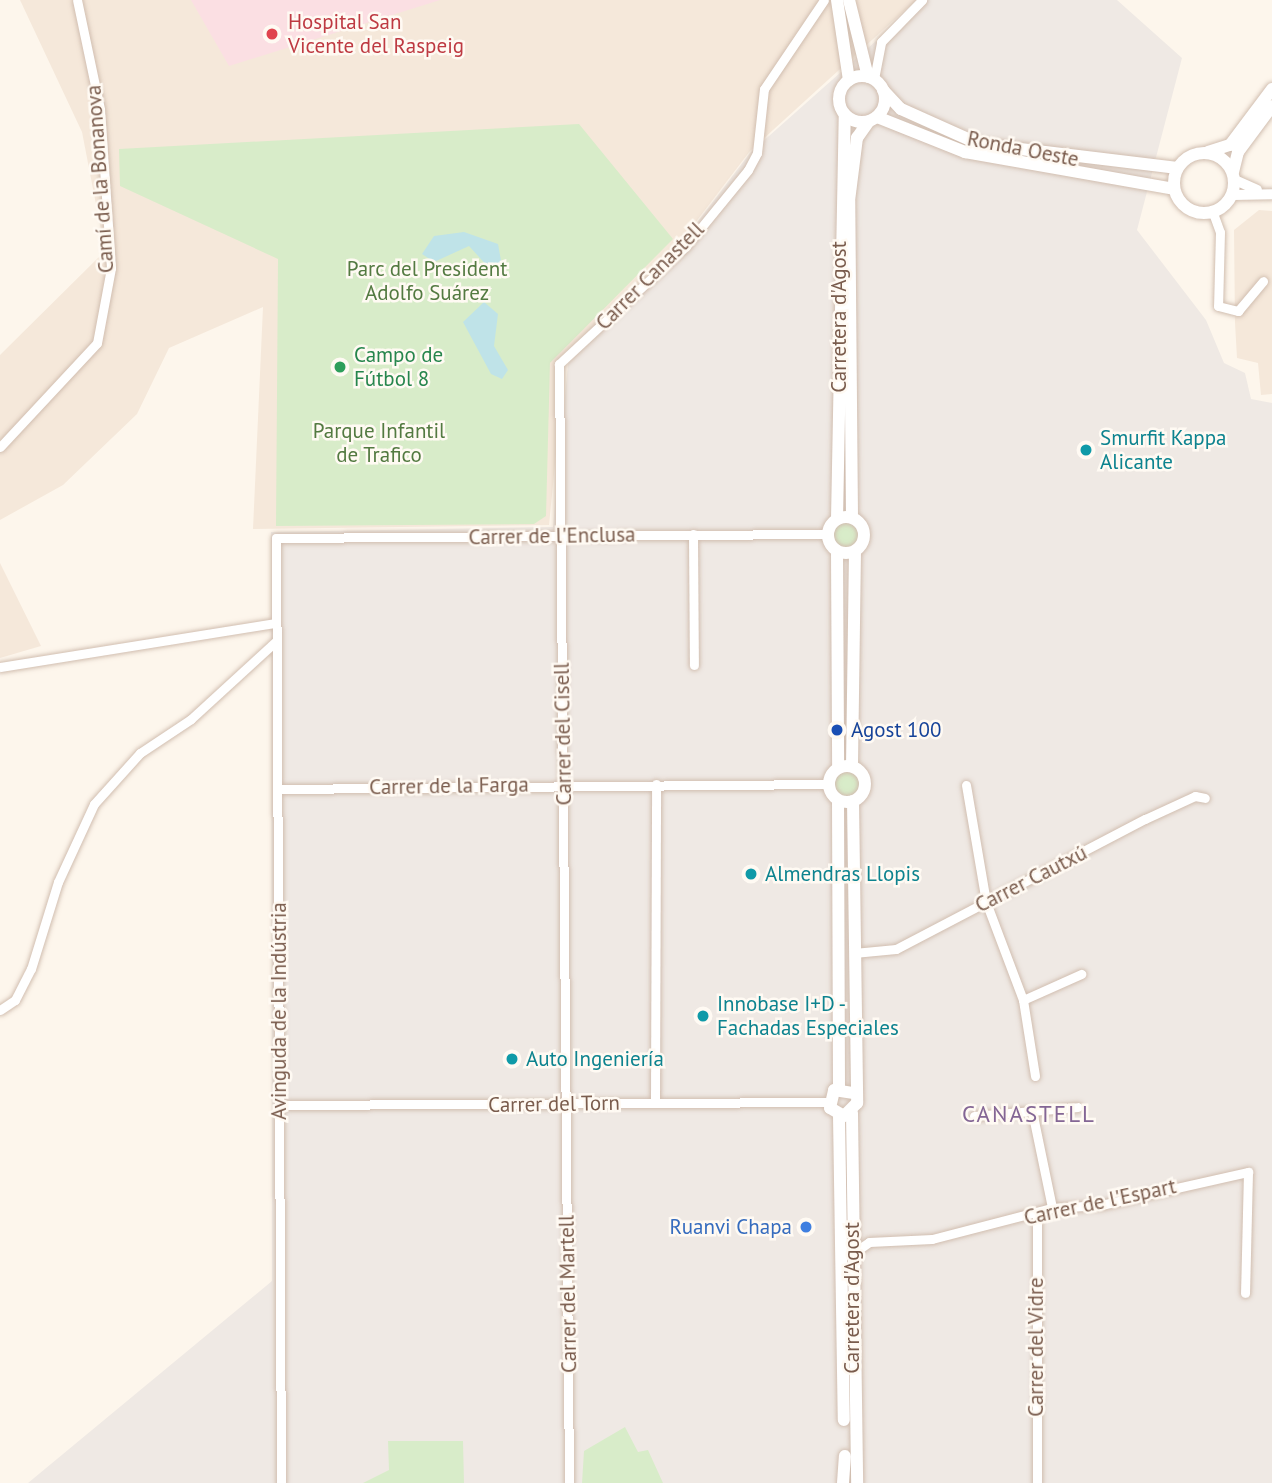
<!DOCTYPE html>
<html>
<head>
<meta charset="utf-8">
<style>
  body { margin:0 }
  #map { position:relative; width:1272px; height:1483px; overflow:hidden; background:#fdf6ec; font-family:"PT Sans",sans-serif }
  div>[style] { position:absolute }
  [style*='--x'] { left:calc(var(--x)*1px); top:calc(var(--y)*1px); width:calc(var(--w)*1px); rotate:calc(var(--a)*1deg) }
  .residential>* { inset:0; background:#f5e8da }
  .industrial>* { inset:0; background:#efe9e4 }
  .medical>* { inset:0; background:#fbdfe3 }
  .green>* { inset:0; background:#d8ecc9 }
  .round { border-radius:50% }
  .water>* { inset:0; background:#bfe3e8 }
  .roads { filter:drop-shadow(0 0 2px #d1beb0) drop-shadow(0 0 2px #d1beb0) }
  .minor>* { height:9px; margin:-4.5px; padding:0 4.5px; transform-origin:4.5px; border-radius:4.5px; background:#fff }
  .tertiary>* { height:10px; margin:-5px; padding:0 5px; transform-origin:5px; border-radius:5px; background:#fff }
  .secondary>* { height:12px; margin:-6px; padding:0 6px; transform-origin:6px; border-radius:6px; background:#fff }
  .secondary>.ring { margin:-6px; padding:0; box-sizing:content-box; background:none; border:12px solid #fff; border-radius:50% }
  .dots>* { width:19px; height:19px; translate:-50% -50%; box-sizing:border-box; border:4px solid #fffaf3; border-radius:50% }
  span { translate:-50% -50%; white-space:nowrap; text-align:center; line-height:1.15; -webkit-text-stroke:5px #fffaf3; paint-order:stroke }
  .health-label { font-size:21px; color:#be3a42 }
  .left { translate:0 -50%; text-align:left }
  .street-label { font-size:21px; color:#7a5c4d }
  .park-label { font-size:21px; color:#537a41 }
  .leisure-label { font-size:21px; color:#27864d }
  .culture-label { font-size:21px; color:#0d838f }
  .transit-label { font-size:21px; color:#164399 }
  .shop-label { font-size:21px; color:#366cbe }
  .right { translate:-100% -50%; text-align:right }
  .neighbourhood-label { font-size:23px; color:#846695; letter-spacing:2px }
</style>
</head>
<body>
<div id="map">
  <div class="residential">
    <div style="clip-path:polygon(20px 0,916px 0,750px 151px,695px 223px,565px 362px,549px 525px,253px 529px,263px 307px,169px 348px,137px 414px,63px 485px,0 520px,0 355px,105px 251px,82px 132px)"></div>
    <div style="clip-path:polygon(1259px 210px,1272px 211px,1272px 394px,1261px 395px,1258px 363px,1237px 358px,1235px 323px,1234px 230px)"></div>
    <div style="clip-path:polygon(0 563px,41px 646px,0 658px)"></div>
  </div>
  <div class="industrial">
    <div style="clip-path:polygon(922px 0,1117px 0,1182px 58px,1137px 230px,1206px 320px,1224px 363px,1245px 373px,1251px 399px,1272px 403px,1272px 1483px,28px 1483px,272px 1281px,271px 532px,553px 527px,568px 364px,696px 224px,750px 153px)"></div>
  </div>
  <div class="medical">
    <div style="clip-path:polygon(191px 0,440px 0,229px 66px)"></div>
  </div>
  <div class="green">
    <div style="clip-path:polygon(579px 124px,673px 239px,550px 363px,546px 516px,534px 524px,276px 526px,278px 259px,120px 186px,119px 149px)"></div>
    <div class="round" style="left:834px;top:523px;width:24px;height:24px"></div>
    <div class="round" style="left:835px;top:772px;width:24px;height:24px"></div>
    <div style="clip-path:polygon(625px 1427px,638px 1452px,648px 1450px,663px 1483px,582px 1483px,584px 1451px)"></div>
    <div style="clip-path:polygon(388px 1441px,463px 1441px,464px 1483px,363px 1483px,389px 1470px)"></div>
  </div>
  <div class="water">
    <div style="clip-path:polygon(464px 232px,498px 244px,502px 266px,490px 269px,469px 246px,434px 262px,422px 254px,434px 236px)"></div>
    <div style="clip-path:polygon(484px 302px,498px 314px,494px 346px,508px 370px,502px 379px,491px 374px,463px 322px)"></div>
  </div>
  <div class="roads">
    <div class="minor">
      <div style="--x:874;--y:79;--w:38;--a:-79"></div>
      <div style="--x:881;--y:42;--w:59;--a:-45.7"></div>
      <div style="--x:1213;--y:213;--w:20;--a:70"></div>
      <div style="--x:1220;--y:232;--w:74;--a:91.5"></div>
      <div style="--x:1218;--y:306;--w:21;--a:14"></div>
      <div style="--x:1238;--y:311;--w:39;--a:-50"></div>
      <div style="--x:0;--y:447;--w:142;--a:-47"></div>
      <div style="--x:97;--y:343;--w:76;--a:-79.4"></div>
      <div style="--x:111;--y:268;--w:159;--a:-94"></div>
      <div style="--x:100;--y:109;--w:111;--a:-101.9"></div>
      <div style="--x:693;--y:534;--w:131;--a:89.6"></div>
      <div style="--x:0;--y:667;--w:278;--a:-9.1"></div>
      <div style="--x:966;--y:785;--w:119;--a:80.3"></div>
      <div style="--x:986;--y:902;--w:105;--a:69.3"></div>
      <div style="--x:1023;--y:1000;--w:64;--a:-24.1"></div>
      <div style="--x:279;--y:789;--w:549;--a:-0.52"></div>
      <div style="--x:854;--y:953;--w:42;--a:-5.4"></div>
      <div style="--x:896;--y:949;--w:281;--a:-27.6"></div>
      <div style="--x:1145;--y:819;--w:55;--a:-24.7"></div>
      <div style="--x:1195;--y:796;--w:10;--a:11"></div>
      <div style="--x:1023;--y:1000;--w:77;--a:81"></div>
      <div style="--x:0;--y:1010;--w:18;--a:-34"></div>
      <div style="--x:15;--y:1000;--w:35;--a:-63"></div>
      <div style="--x:31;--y:969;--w:91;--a:-72.8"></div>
      <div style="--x:58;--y:882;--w:86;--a:-65.2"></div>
      <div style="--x:94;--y:804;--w:69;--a:-48"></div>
      <div style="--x:140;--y:753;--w:61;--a:-33.7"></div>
      <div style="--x:191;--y:719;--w:115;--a:-42.5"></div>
      <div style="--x:655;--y:1102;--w:318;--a:-89.8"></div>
      <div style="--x:279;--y:1105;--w:549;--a:-0.31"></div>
      <div style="--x:1032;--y:1111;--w:99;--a:78.3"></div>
      <div style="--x:974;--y:1116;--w:104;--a:-4.9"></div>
      <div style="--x:1037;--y:1212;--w:271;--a:90"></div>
      <div style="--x:852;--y:1254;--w:21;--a:-35"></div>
      <div style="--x:869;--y:1242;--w:63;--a:-2.7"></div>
      <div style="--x:932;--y:1239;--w:124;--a:-14.5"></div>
      <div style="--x:1052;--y:1208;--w:49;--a:-3.5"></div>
      <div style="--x:1101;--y:1205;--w:151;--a:-12.7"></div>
      <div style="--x:1248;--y:1172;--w:121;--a:91.4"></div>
      <div style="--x:281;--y:1483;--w:945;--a:-90.3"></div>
      <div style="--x:276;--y:538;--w:552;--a:-0.42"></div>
      <div style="--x:569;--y:1483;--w:1119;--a:-90.51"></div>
      <div style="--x:559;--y:364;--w:173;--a:-42.9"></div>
      <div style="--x:686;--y:246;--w:98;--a:-50.8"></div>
      <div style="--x:748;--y:170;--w:19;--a:-62"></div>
      <div style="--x:757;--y:153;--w:64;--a:-83.8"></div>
      <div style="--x:764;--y:89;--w:107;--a:-56"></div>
    </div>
    <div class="tertiary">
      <div style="--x:1235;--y:180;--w:24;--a:24"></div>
      <div style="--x:1233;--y:195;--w:39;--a:-1"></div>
    </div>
    <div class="secondary">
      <div style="--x:837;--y:0;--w:81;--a:81.5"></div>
      <div style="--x:849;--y:0;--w:79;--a:76.1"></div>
      <div class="ring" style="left:839px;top:76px;width:34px;height:34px"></div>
      <div style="--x:883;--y:90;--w:26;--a:47"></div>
      <div style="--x:901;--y:109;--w:85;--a:24.2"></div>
      <div style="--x:979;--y:144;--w:200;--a:6.9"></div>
      <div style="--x:877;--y:117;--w:95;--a:21.7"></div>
      <div style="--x:965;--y:152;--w:212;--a:10"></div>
      <div style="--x:1208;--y:152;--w:23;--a:-18"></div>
      <div style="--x:1230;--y:145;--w:70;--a:-53.1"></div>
      <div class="ring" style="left:1174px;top:153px;width:48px;height:48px"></div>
      <div style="--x:1233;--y:172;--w:21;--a:-76"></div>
      <div style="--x:1238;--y:152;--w:57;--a:-53.5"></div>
      <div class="ring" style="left:828px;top:517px;width:24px;height:24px"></div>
      <div style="--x:852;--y:517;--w:316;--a:-90.5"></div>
      <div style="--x:849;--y:201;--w:64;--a:-82.8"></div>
      <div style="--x:857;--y:138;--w:19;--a:-55"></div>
      <div style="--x:837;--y:519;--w:404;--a:-88.9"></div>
      <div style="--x:837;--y:551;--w:217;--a:89.7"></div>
      <div class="ring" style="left:829px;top:766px;width:24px;height:24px"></div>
      <div style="--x:852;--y:766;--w:215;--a:-89.2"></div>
      <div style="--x:838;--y:800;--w:288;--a:89.8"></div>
      <div style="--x:853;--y:801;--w:302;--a:89.2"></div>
      <div style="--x:857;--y:1103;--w:18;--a:135"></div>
      <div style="--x:844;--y:1116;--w:16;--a:-150"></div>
      <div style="--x:830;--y:1108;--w:18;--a:-77"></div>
      <div style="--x:834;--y:1090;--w:20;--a:9"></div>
      <div style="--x:852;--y:1113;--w:370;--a:89.2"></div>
      <div style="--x:839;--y:1116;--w:304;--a:89.1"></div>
      <div style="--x:843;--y:1483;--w:27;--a:-86"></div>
    </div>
  </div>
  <div class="dots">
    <div style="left:272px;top:34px;background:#e0444e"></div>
    <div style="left:340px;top:367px;background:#2e9e5b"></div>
    <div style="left:1086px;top:450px;background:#0f9aa8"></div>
    <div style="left:837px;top:730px;background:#1a4fb4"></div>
    <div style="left:751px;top:874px;background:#0f9aa8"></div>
    <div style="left:703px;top:1016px;background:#0f9aa8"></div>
    <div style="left:512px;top:1059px;background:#0f9aa8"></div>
    <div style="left:806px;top:1227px;background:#3f7fe0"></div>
  </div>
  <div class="health-label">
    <span class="left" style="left:288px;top:34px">Hospital San<br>Vicente del Raspeig</span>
  </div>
  <div class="street-label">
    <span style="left:1023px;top:149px;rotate:11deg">Ronda Oeste</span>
    <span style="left:100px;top:179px;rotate:-94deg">Camí de la Bonanova</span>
    <span style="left:650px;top:276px;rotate:-45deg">Carrer Canastell</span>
    <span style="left:839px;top:317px;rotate:-90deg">Carretera d'Agost</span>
    <span style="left:552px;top:536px;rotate:-1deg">Carrer de l'Enclusa</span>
    <span style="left:563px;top:734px;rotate:-91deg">Carrer del Cisell</span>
    <span style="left:449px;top:786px;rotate:-1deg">Carrer de la Farga</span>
    <span style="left:1031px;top:879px;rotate:-27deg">Carrer Cautxú</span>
    <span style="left:279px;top:1011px;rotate:-90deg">Avinguda de la Indústria</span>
    <span style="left:554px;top:1104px;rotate:-1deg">Carrer del Torn</span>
    <span style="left:1100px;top:1202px;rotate:-12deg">Carrer de l'Espart</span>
    <span style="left:568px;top:1294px;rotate:-91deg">Carrer del Martell</span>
    <span style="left:852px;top:1298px;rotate:-90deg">Carretera d'Agost</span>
    <span style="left:1036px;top:1347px;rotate:-90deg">Carrer del Vidre</span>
  </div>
  <div class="park-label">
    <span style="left:427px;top:281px">Parc del President<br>Adolfo Suárez</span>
    <span style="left:379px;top:443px">Parque Infantil<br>de Trafico</span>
  </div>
  <div class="leisure-label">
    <span class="left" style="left:354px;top:367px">Campo de<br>Fútbol 8</span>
  </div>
  <div class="culture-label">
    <span class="left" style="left:1100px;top:450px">Smurfit Kappa<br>Alicante</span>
    <span class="left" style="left:765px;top:874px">Almendras Llopis</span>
    <span class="left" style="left:717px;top:1016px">Innobase I+D -<br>Fachadas Especiales</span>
    <span class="left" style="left:526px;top:1059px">Auto Ingeniería</span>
  </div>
  <div class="transit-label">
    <span class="left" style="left:851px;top:730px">Agost 100</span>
  </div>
  <div class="shop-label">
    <span class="right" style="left:792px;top:1227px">Ruanvi Chapa</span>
  </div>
  <div class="neighbourhood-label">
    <span style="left:1029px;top:1114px">CANASTELL</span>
  </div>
</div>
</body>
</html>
